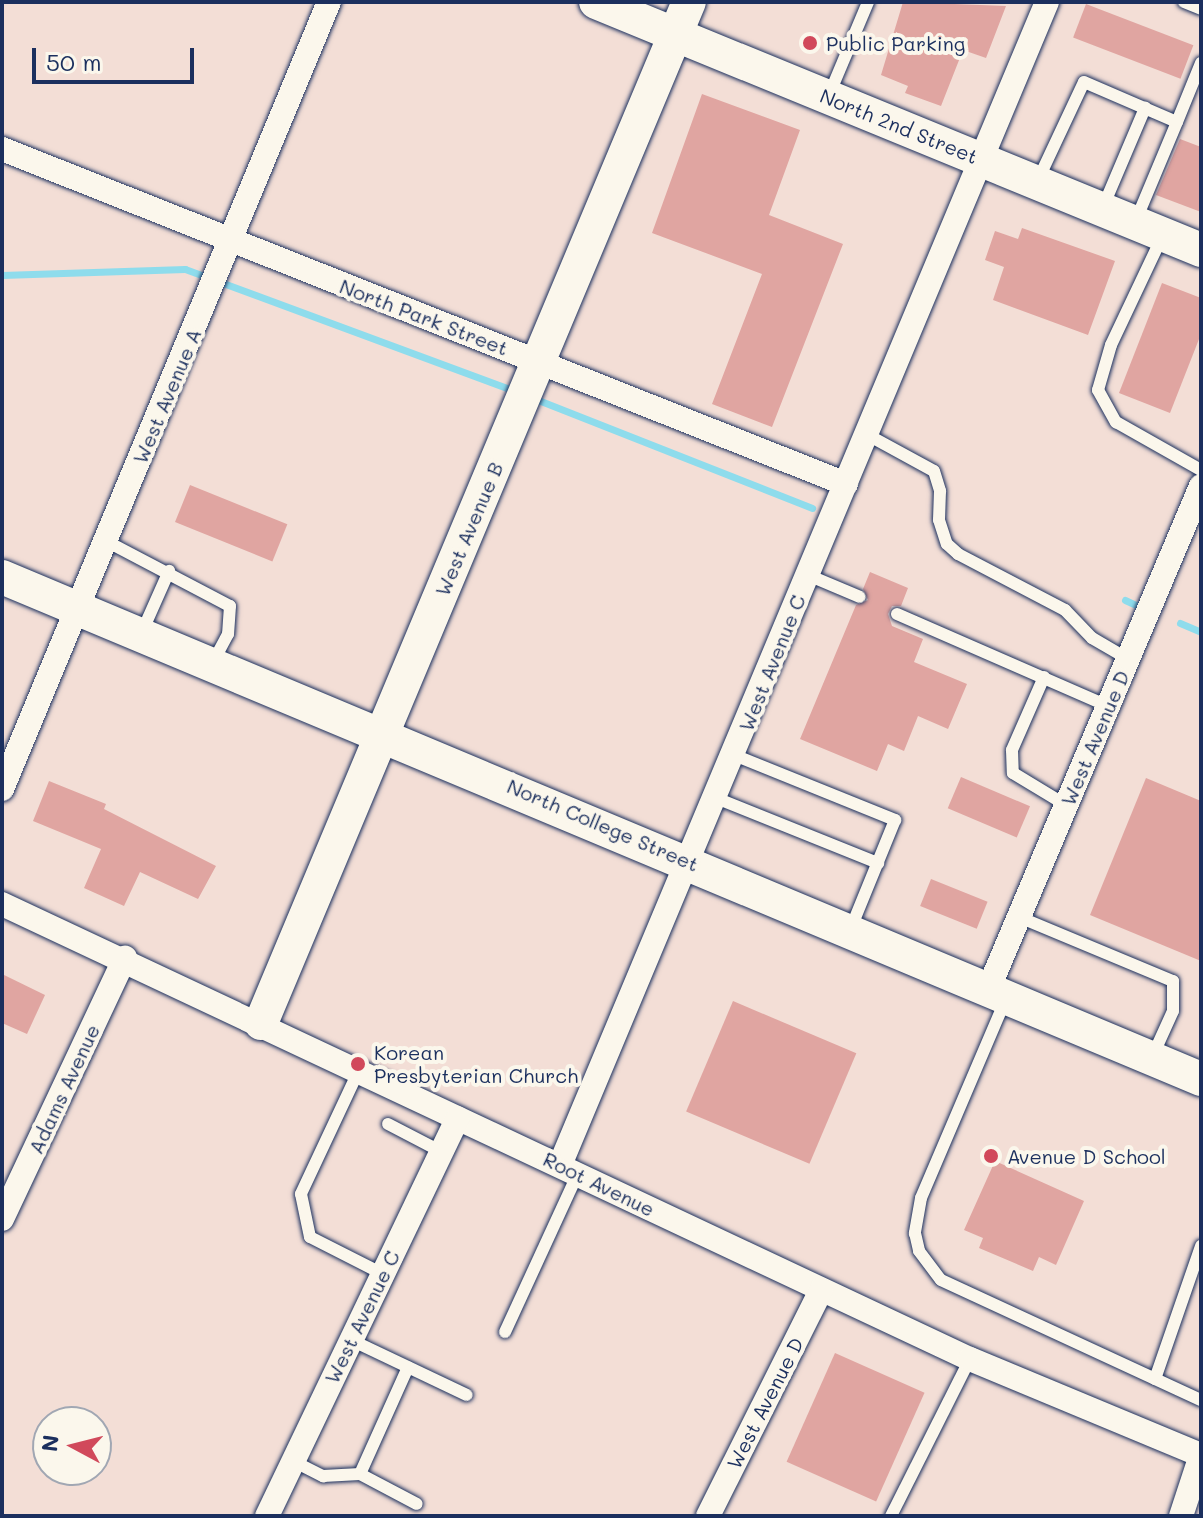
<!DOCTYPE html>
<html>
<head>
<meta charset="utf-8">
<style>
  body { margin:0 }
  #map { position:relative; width:1203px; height:1518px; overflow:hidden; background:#f3ded6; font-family:Mali,sans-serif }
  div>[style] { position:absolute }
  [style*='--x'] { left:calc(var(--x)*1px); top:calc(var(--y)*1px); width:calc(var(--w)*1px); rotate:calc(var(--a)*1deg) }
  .stream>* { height:7px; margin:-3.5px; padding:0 3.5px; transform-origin:3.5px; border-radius:3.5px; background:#8edcec }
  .building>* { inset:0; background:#e0a5a1; transform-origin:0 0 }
  .roads { filter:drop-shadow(0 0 2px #1b2f5e) drop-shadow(0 0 2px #1b2f5e) }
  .lane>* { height:12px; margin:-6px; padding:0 6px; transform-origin:6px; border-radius:6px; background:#fbf7ec }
  .street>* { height:24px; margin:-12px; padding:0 12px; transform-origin:12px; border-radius:12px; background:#fbf7ec }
  .secondary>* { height:34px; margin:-17px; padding:0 17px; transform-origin:17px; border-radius:17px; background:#fbf7ec }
  .dots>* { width:22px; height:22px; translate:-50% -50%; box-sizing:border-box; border:4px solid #fbf7ec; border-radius:50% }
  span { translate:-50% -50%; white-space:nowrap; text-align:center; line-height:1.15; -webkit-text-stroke:8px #fbf7ec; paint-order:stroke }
  .poi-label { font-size:20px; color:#1b2f5e }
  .left { translate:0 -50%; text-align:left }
  .street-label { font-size:20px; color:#1b2f5e }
  .frame { position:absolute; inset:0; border:4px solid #1b2f5e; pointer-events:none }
  .north { position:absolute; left:32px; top:1406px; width:80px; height:80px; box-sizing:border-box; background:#fbf7ec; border:2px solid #a1a7b3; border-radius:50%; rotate:277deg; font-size:22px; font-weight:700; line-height:32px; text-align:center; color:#1b2f5e }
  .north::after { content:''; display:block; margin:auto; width:28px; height:36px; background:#d1495b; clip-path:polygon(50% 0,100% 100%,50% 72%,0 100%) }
  .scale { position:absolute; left:32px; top:48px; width:162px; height:36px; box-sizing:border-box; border:4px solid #1b2f5e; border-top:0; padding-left:10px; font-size:24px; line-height:28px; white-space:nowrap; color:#1b2f5e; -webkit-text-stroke:6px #fbf7ec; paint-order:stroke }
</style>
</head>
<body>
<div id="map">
  <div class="stream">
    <div style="--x:2;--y:275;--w:183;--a:-1.9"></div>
    <div style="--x:185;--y:269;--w:354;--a:20.3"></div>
    <div style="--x:533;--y:398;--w:300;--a:21.5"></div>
    <div style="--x:1125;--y:600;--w:14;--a:25"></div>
    <div style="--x:1180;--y:623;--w:23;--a:23"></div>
  </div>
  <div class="building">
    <div style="clip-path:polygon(903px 2px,1006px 6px,986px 58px,963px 50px,941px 106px,905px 93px,908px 86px,881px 75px)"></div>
    <div style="left:1086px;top:4px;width:115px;height:36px;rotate:21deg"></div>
    <div style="clip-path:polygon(702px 94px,800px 130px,769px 215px,843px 244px,772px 427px,712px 404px,762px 274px,652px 233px)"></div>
    <div style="clip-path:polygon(1180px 139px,1201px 147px,1201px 212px,1156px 195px)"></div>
    <div style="clip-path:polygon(1022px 228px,1115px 261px,1088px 335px,993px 300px,1004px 267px,985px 260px,995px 231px,1018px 239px)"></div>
    <div style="clip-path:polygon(1162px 283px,1201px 298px,1201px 334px,1170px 413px,1119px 393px)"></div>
    <div style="left:190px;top:485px;width:105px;height:40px;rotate:22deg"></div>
    <div style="clip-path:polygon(870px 572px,908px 588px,901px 606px,892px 606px,888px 614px,892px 626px,923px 639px,914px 662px,967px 684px,948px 729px,918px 716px,904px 751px,888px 744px,877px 771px,800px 739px,856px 605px,868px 600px,863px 589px)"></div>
    <div style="left:961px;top:777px;width:75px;height:34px;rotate:23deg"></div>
    <div style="clip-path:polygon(1146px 778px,1201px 801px,1201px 961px,1090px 915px)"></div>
    <div style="clip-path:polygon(49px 781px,106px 804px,104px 809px,216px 866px,198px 899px,140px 872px,124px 906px,84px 888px,101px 849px,33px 821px)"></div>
    <div style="left:931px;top:879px;width:61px;height:29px;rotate:22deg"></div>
    <div style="clip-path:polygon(2px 974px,45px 995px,27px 1034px,2px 1023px)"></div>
    <div style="left:733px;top:1001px;width:134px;height:120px;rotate:23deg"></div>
    <div style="clip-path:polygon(995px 1161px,1084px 1201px,1056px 1265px,1039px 1257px,1033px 1271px,979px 1248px,983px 1238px,964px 1230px)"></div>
    <div style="left:835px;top:1353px;width:98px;height:119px;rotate:24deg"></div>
  </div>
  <div class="roads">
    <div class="lane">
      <div style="--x:1184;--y:2;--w:18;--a:22"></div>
      <div style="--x:829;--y:95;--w:101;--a:-67.2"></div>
      <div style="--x:1038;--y:180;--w:108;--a:-64.9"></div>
      <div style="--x:1084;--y:82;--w:101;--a:23.3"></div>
      <div style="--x:1177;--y:122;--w:64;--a:-67.9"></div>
      <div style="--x:1103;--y:207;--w:108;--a:-67"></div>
      <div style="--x:1136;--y:220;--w:106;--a:-67.3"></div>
      <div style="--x:1162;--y:237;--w:119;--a:115.3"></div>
      <div style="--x:1111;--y:345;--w:47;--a:106.1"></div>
      <div style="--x:1098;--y:390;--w:37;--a:61"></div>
      <div style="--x:1116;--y:422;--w:98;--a:29.5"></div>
      <div style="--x:866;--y:434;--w:77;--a:28.6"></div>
      <div style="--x:934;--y:471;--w:21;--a:73"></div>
      <div style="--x:940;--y:491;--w:29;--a:92"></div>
      <div style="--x:939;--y:520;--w:25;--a:72"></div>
      <div style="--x:947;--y:544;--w:15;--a:42"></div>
      <div style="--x:958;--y:554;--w:121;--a:27.6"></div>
      <div style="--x:1065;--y:610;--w:39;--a:46"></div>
      <div style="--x:1092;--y:638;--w:42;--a:30.3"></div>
      <div style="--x:106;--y:541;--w:140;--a:27.7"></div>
      <div style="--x:230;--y:606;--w:28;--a:94"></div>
      <div style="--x:228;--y:634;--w:34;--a:118"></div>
      <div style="--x:808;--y:575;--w:56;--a:22.9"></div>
      <div style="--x:897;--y:614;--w:230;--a:23.6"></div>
      <div style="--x:142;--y:632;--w:67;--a:-66.1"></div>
      <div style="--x:1044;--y:677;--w:80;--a:113.7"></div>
      <div style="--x:1012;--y:750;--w:23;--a:88"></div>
      <div style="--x:1013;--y:773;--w:62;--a:31.1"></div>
      <div style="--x:734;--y:755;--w:174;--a:22"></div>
      <div style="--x:895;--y:820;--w:119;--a:112.2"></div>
      <div style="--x:716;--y:798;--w:175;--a:21.9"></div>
      <div style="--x:1019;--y:917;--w:167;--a:22.6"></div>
      <div style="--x:1173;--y:981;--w:30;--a:90"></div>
      <div style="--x:1173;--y:1011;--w:48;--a:114.4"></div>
      <div style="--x:1005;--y:1001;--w:214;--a:113.1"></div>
      <div style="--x:921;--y:1198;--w:36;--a:100"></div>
      <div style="--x:915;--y:1233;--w:18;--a:77"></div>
      <div style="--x:919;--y:1251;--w:36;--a:53"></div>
      <div style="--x:941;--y:1280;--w:286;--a:24.8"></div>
      <div style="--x:359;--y:1070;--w:137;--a:115.1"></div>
      <div style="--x:301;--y:1194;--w:44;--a:78.2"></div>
      <div style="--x:310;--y:1237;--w:82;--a:26.9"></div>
      <div style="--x:388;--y:1124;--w:61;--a:27.4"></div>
      <div style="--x:505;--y:1332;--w:175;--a:-65.3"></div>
      <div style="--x:351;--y:1340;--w:128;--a:25.4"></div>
      <div style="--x:1155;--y:1379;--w:141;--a:-70.9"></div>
      <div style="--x:293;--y:1461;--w:34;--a:27"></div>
      <div style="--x:323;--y:1476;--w:37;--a:-3"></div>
      <div style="--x:360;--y:1474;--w:64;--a:27.8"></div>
      <div style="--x:360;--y:1474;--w:117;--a:-65.8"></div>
      <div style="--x:891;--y:1516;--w:176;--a:-63.3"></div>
    </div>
    <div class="street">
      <div style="--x:2;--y:149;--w:908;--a:21.65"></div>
      <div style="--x:2;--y:789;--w:852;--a:-67.44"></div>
      <div style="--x:2;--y:904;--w:1070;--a:25.18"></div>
      <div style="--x:970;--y:1359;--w:250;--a:22.6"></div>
      <div style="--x:988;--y:990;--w:547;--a:-67.09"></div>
      <div style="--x:560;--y:1165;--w:1261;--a:-67.28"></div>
      <div style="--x:2;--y:1219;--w:289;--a:-64.8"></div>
      <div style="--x:267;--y:1516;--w:441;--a:-64.4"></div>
      <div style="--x:708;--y:1516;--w:253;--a:-63.4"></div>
      <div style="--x:1181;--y:1516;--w:64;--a:-71.8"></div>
    </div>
    <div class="secondary">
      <div style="--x:596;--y:2;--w:654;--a:22.29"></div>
      <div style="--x:2;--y:577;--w:1300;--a:22.72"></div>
      <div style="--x:261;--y:1023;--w:1107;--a:-67.26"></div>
    </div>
  </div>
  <div class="dots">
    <div style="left:810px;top:43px;background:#d1495b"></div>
    <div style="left:358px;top:1064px;background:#d1495b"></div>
    <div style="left:991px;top:1156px;background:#d1495b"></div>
  </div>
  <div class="poi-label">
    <span class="left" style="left:826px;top:43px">Public Parking</span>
    <span class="left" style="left:374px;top:1064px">Korean<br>Presbyterian Church</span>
    <span class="left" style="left:1007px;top:1156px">Avenue D School</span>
  </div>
  <div class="street-label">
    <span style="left:899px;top:126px;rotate:22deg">North 2nd Street</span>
    <span style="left:424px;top:317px;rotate:21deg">North Park Street</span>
    <span style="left:167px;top:396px;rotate:-67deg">West Avenue A</span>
    <span style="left:469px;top:529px;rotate:-67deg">West Avenue B</span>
    <span style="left:772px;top:663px;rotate:-68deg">West Avenue C</span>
    <span style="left:1095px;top:738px;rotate:-67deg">West Avenue D</span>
    <span style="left:603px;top:825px;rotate:23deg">North College Street</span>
    <span style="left:64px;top:1089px;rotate:-65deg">Adams Avenue</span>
    <span style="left:599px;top:1184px;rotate:26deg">Root Avenue</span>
    <span style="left:362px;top:1317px;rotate:-64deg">West Avenue C</span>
    <span style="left:765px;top:1403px;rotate:-63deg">West Avenue D</span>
  </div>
  <div class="frame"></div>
  <div class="north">N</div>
  <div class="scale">50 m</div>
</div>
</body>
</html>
